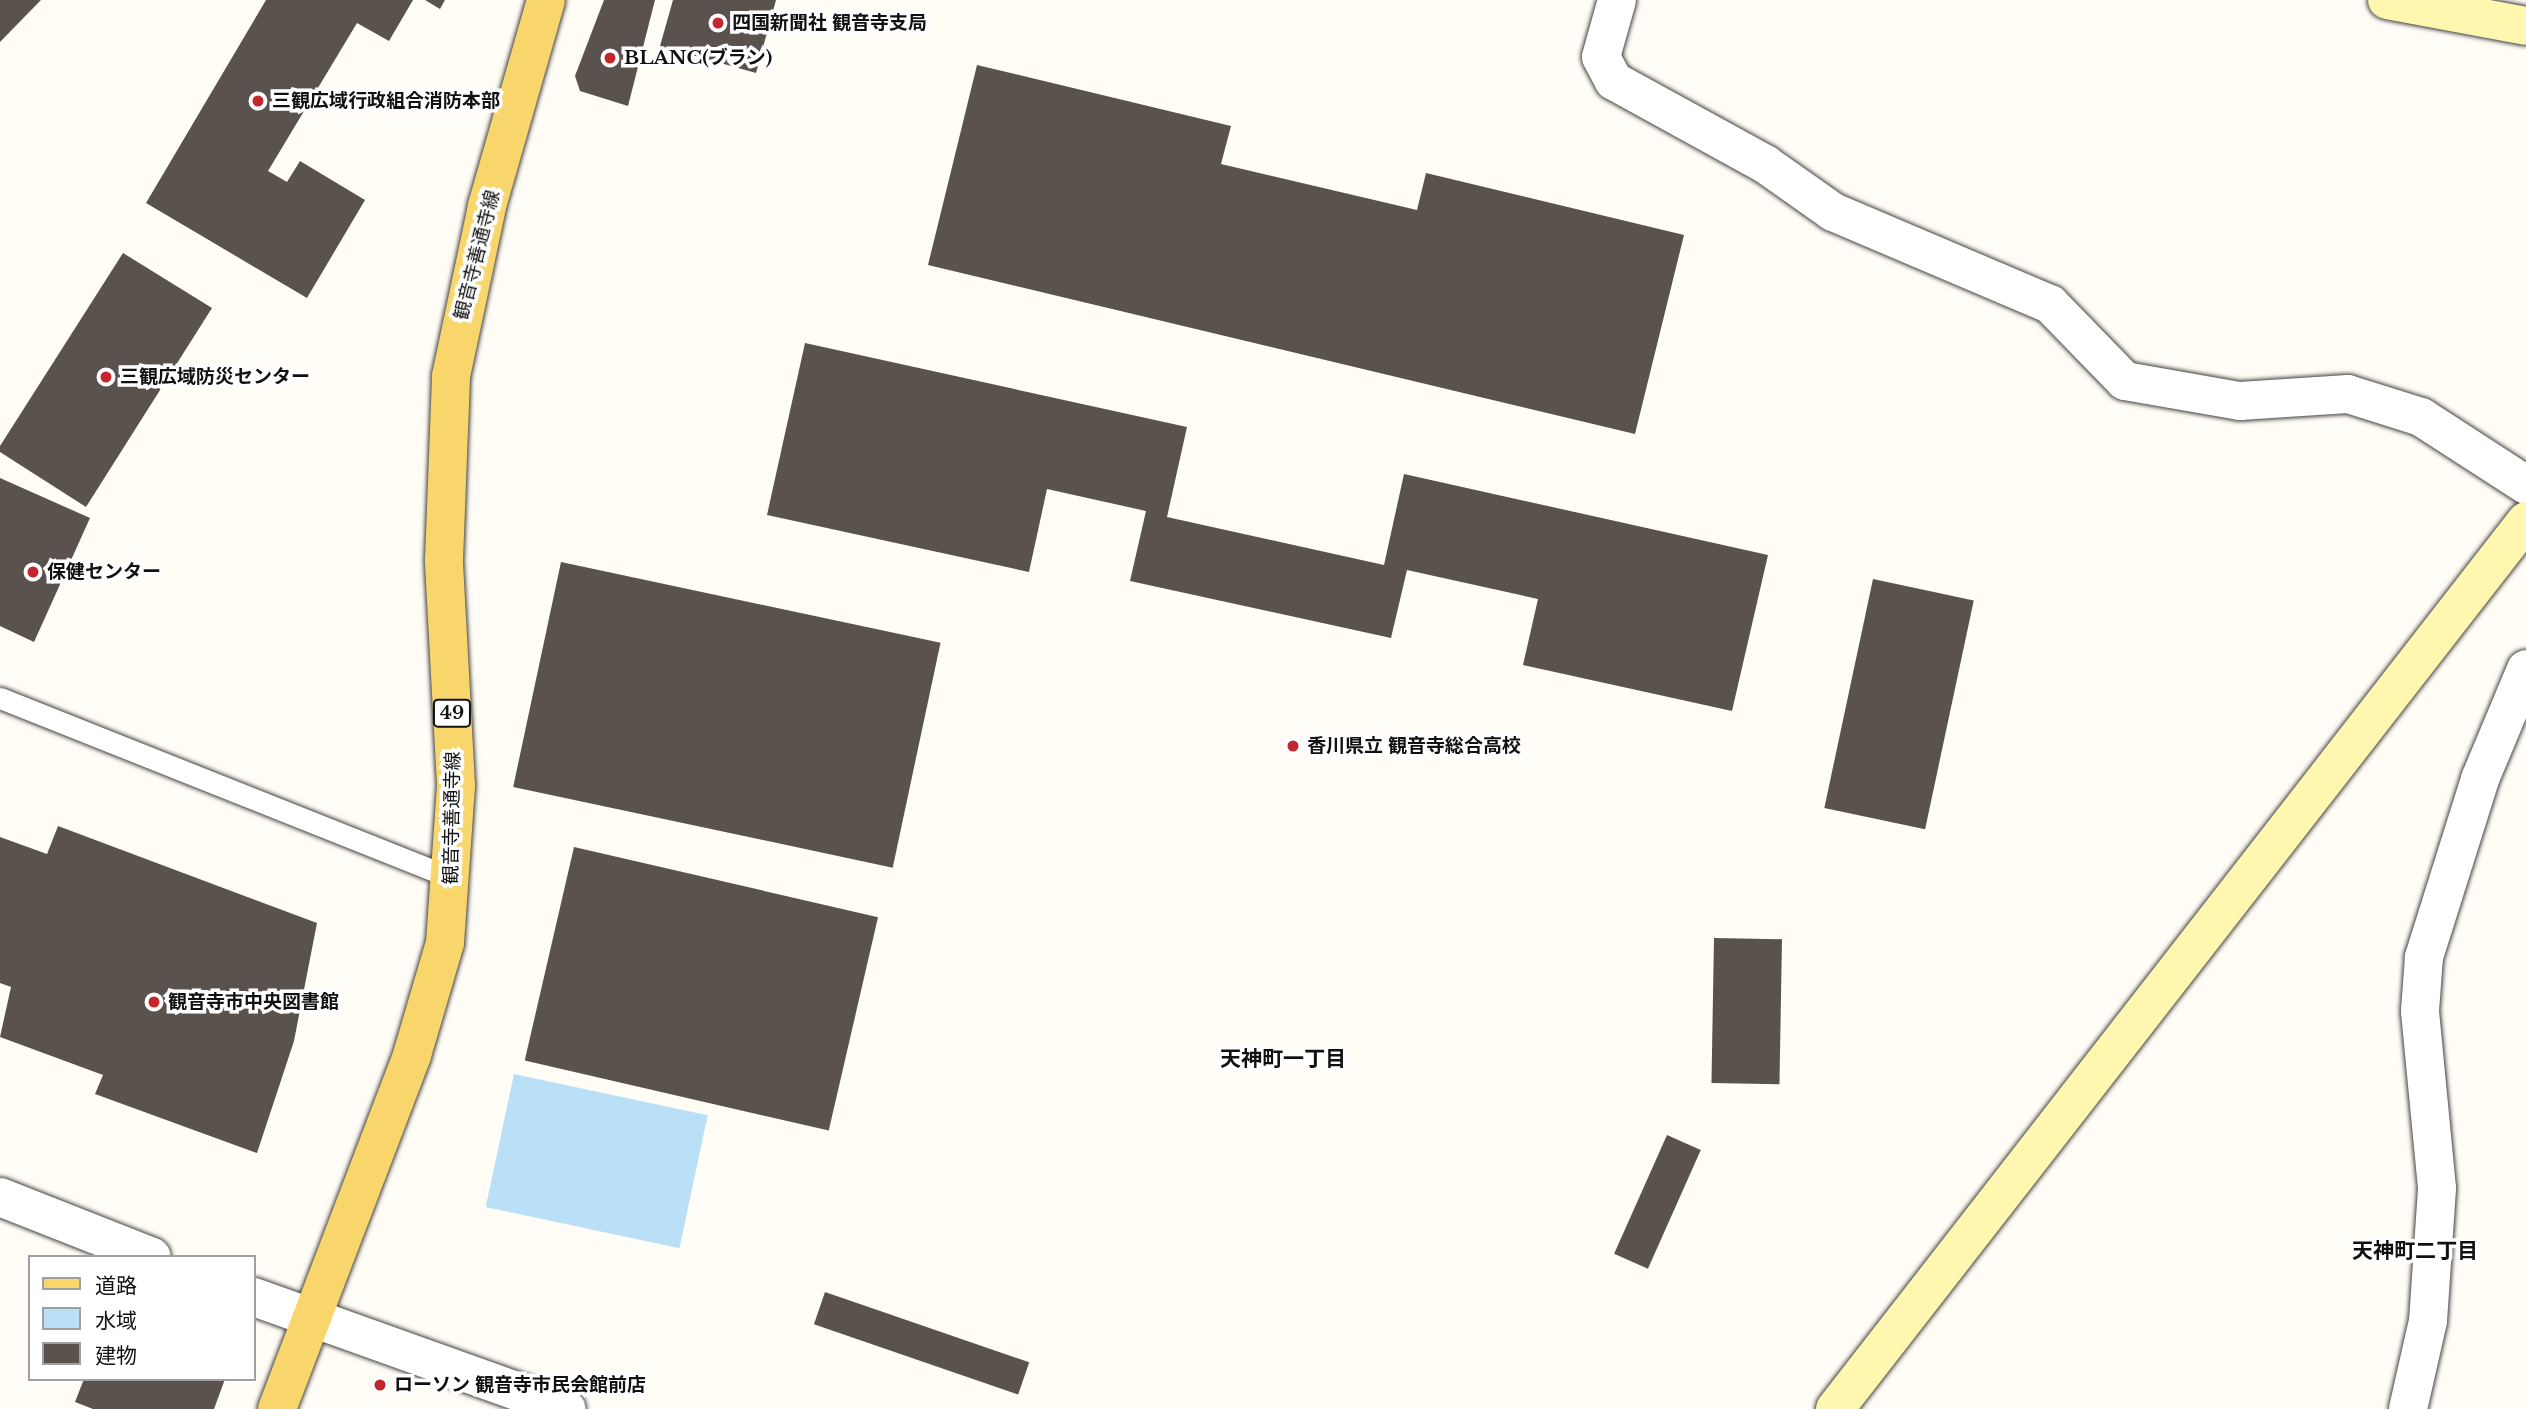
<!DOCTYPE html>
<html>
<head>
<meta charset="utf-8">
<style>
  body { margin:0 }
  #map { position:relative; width:2526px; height:1409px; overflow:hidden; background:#fffdf5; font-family:"Libre Baskerville","Noto Sans JP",serif }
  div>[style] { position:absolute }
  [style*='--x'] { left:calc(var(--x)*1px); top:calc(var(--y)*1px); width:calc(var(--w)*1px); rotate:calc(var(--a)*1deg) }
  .water>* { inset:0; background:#b9e0f7; transform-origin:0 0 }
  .building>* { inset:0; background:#5a524d; transform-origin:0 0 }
  .roads { filter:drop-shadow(0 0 2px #444) drop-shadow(0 0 2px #444) }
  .lane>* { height:21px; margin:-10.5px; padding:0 10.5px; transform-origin:10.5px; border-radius:10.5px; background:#fff }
  .street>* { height:38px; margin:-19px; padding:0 19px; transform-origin:19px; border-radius:19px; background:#fff }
  .secondary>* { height:38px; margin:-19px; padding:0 19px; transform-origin:19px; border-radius:19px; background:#fff6b0 }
  .primary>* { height:38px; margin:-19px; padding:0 19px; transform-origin:19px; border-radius:19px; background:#f9d66b }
  .dots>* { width:19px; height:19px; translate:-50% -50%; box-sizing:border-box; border:4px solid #fff; border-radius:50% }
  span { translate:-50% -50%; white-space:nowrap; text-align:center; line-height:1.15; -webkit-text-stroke:7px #fff; paint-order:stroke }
  .shield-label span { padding:2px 5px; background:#fff; border:2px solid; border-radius:5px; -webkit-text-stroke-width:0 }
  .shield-label { font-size:18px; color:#111; font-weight:700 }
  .poi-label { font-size:19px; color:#111; font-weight:700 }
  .left { translate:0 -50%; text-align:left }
  .street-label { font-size:19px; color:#111 }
  .neighbourhood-label { font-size:21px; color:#111; font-weight:700 }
  .legend { position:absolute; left:28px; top:1255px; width:228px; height:126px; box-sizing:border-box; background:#fff; border:2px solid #a0a0a0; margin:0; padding:9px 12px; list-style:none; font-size:21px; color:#111 }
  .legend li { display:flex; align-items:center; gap:14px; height:35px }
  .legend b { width:35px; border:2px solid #a0a0a0 }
</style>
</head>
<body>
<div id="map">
  <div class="water">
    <div style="left:514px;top:1074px;width:198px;height:136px;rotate:12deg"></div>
  </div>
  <div class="building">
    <div style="clip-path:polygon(0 0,41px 0,0 42px)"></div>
    <div style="clip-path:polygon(266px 0,413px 0,389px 41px,357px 23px,268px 171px,287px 182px,300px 161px,365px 200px,307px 298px,146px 203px)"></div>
    <div style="clip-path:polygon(425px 0,445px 0,440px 9px)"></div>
    <div style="clip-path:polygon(604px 0,655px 0,628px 106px,580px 91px,575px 76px)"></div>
    <div style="clip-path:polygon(673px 0,776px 0,756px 73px,660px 46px)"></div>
    <div style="clip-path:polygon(977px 65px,1231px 126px,1221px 164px,1417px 210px,1426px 173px,1684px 235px,1635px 434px,928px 265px)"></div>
    <div style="clip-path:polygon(123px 253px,212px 308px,86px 507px,0 452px,0 446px)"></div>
    <div style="clip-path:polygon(805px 343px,1187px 427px,1167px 517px,1384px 565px,1404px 474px,1768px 555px,1732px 711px,1523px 665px,1538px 599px,1407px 570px,1391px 638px,1130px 581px,1146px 511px,1047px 489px,1029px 572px,767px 515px)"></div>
    <div style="clip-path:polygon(0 478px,90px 518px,34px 642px,0 626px)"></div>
    <div style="left:561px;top:562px;width:388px;height:230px;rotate:12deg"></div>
    <div style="left:1873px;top:579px;width:103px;height:234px;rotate:12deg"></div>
    <div style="clip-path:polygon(58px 826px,317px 923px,294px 1041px,257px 1153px,95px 1094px,103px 1075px,0 1037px,11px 987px,0 983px,0 837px,47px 854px)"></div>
    <div style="left:574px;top:847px;width:312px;height:219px;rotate:13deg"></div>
    <div style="left:1714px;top:938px;width:68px;height:145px;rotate:1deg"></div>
    <div style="left:1667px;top:1135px;width:37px;height:130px;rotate:24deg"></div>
    <div style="left:825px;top:1292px;width:216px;height:34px;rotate:19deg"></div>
    <div style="clip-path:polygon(84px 1379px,225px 1379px,214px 1409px,93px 1409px,75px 1402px)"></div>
  </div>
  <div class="roads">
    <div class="lane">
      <div style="--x:0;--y:698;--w:487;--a:21.7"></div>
    </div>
    <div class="street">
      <div style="--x:1617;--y:0;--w:59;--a:105.7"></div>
      <div style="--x:1601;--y:57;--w:27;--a:62"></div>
      <div style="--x:1614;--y:81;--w:172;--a:28.8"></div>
      <div style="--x:1765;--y:164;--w:83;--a:35.2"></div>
      <div style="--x:1833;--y:212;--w:236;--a:23"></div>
      <div style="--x:2050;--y:304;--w:107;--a:45.8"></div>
      <div style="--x:2125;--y:381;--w:117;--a:9.9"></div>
      <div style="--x:2240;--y:401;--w:108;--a:-3.7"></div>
      <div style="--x:2348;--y:394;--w:77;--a:17.5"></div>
      <div style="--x:2421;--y:417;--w:125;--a:32.9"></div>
      <div style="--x:0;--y:1197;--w:163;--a:21.5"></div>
      <div style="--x:254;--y:1297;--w:332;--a:19.7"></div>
      <div style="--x:2408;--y:1409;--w:90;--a:-77.2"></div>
      <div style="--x:2428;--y:1321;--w:133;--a:-86.1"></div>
      <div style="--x:2437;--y:1188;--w:178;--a:-95.5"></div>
      <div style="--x:2420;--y:1011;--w:54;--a:-85.8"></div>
      <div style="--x:2424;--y:957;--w:187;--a:-72.5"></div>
      <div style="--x:2480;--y:779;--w:119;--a:-67.3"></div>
    </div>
    <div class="secondary">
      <div style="--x:2387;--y:0;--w:141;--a:10.6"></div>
      <div style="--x:1835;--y:1409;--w:1125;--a:-52.11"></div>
    </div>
    <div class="primary">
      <div style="--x:277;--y:1409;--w:379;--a:-69.1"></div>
      <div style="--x:412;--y:1055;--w:117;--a:-73.6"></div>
      <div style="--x:445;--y:943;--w:158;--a:-86"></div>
      <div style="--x:456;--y:785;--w:225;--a:-93.1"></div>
      <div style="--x:444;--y:560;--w:184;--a:-87.8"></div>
      <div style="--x:451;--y:376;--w:174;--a:-78"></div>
      <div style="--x:487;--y:206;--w:214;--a:-74"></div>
    </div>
  </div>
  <div class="dots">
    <div style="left:718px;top:23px;background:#c4262e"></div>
    <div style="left:610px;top:58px;background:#c4262e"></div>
    <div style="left:258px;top:101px;background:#c4262e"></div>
    <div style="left:106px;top:377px;background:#c4262e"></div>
    <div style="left:33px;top:572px;background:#c4262e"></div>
    <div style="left:1293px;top:746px;background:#c4262e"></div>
    <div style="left:154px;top:1002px;background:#c4262e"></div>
    <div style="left:380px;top:1385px;background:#c4262e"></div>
  </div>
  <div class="shield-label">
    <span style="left:452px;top:713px">49</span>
  </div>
  <div class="poi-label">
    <span class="left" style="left:732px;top:23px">四国新聞社 観音寺支局</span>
    <span class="left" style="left:624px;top:58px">BLANC(ブラン)</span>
    <span class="left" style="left:272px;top:101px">三観広域行政組合消防本部</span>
    <span class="left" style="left:120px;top:377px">三観広域防災センター</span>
    <span class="left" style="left:47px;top:572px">保健センター</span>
    <span class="left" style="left:1307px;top:746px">香川県立 観音寺総合高校</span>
    <span class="left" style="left:168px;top:1002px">観音寺市中央図書館</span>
    <span class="left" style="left:394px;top:1385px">ローソン 観音寺市民会館前店</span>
  </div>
  <div class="street-label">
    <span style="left:477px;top:255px;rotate:-76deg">観音寺善通寺線</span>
    <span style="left:452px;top:818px;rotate:-89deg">観音寺善通寺線</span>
  </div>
  <div class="neighbourhood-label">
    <span style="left:1283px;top:1059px">天神町一丁目</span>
    <span style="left:2415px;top:1251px">天神町二丁目</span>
  </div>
  <ul class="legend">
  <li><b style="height:9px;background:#f9d66b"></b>道路</li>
  <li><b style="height:19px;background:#b9e0f7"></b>水域</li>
  <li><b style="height:19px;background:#5a524d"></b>建物</li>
  </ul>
</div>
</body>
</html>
